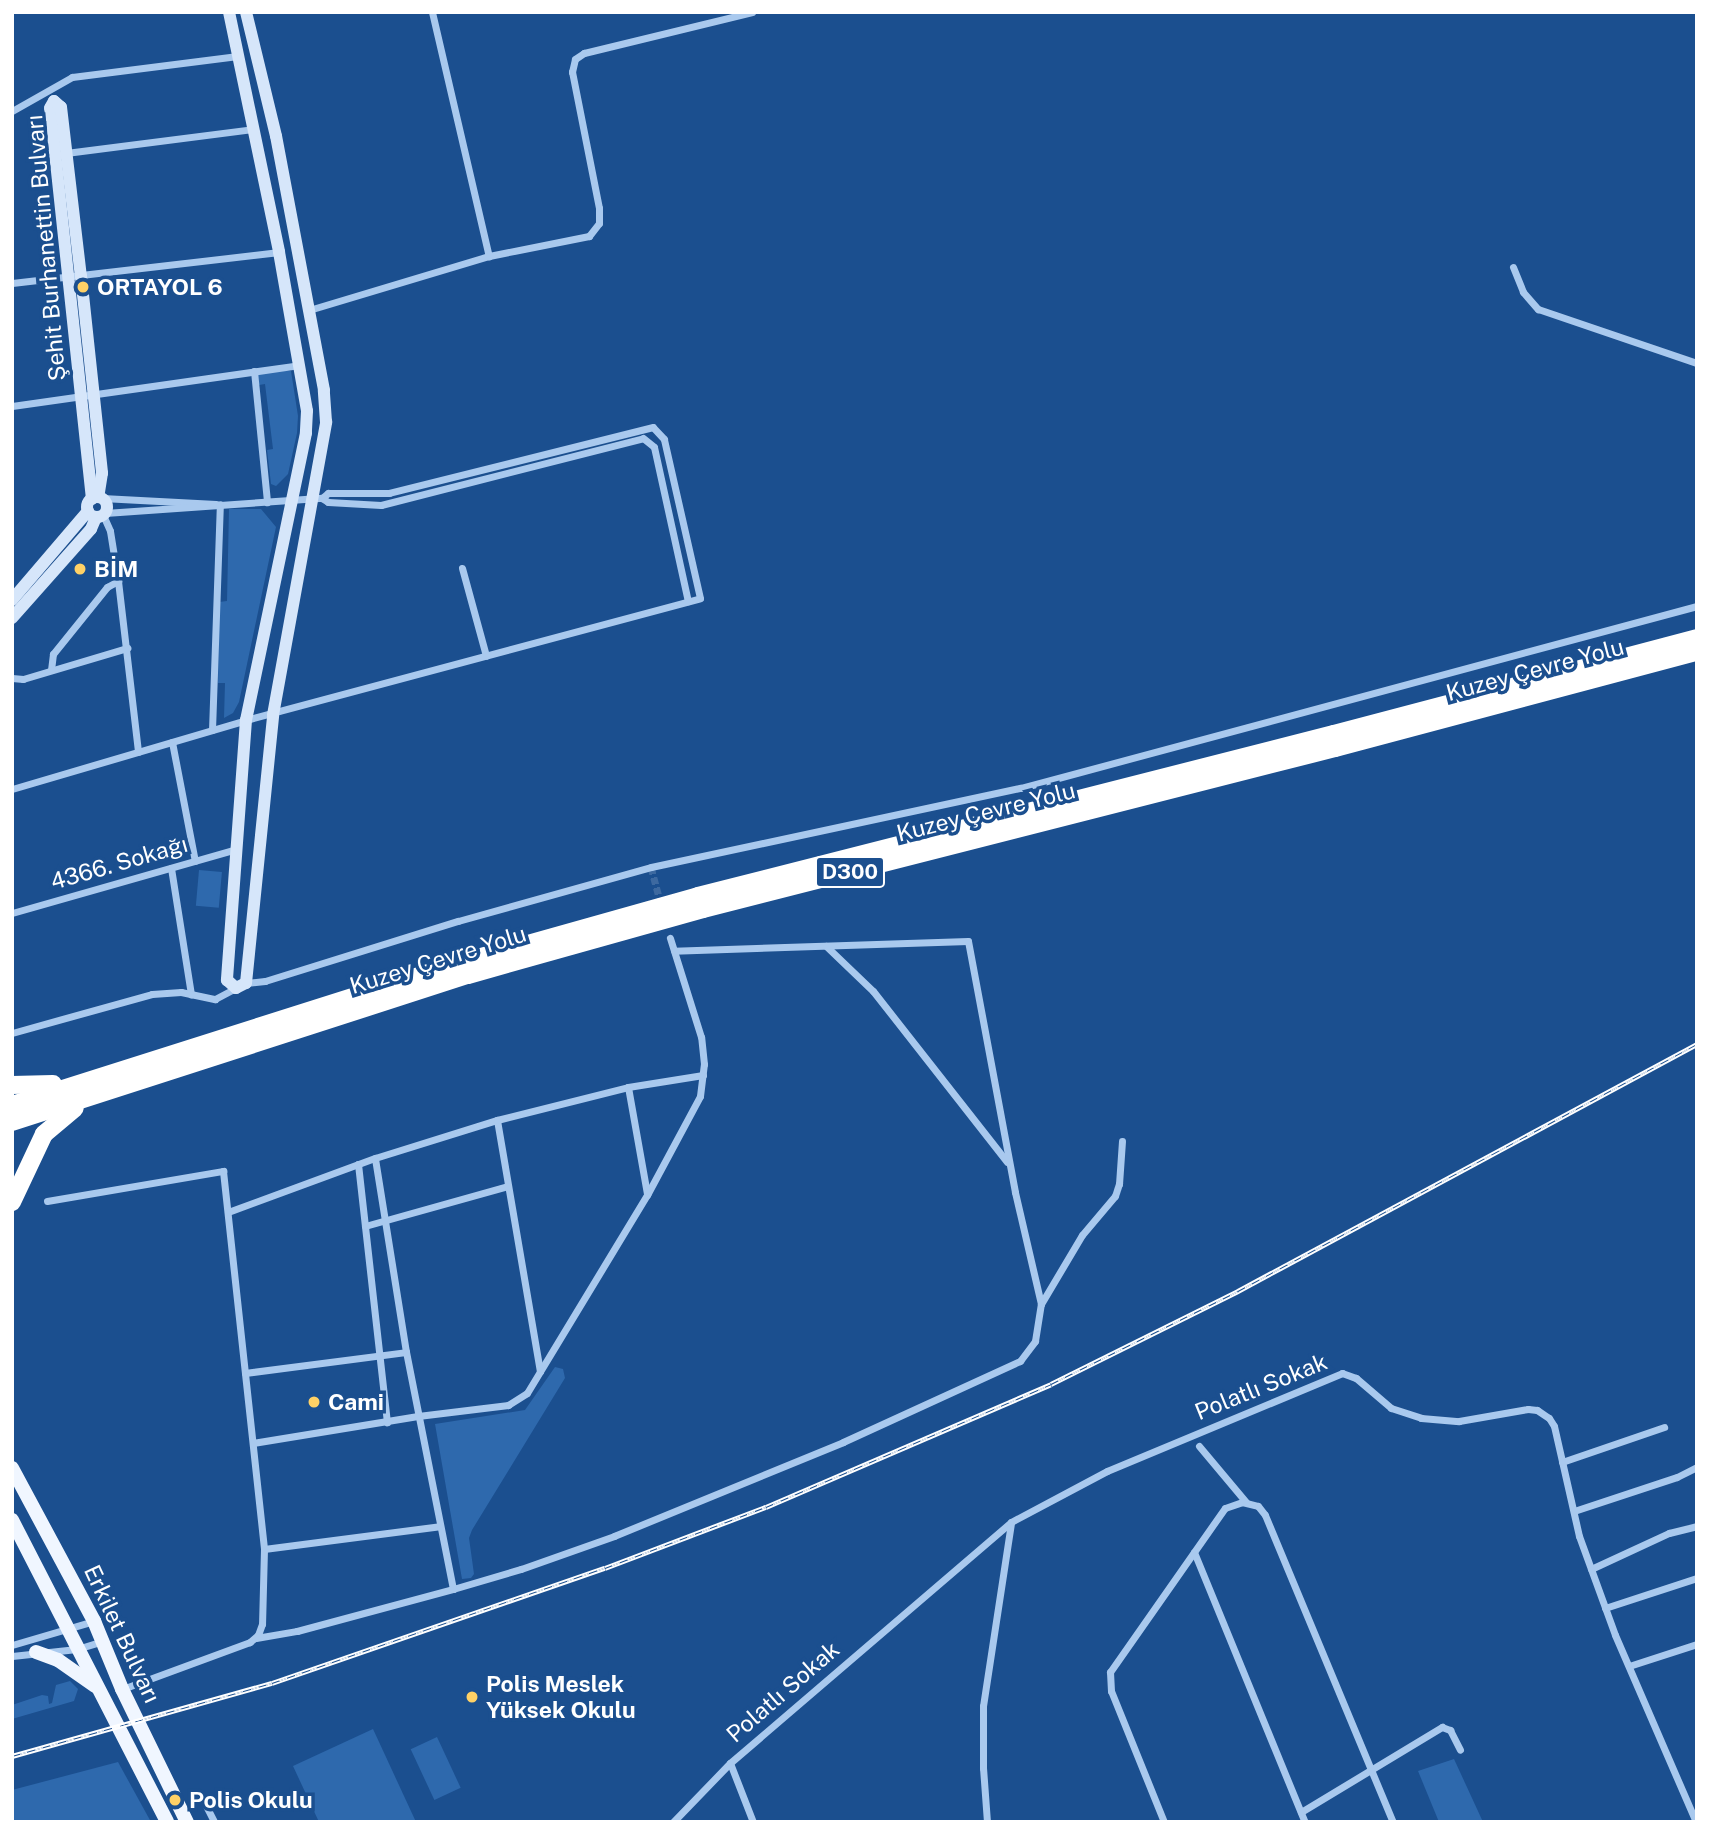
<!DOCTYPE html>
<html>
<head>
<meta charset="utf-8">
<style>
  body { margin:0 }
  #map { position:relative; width:1709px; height:1834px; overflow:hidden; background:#1b4f8f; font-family:"Public Sans",sans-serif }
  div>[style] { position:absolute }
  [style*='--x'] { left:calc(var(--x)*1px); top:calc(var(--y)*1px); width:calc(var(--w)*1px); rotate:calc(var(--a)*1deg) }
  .green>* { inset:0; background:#2e69ad; transform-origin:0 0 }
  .street-tunnel>* { height:7px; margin-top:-3.5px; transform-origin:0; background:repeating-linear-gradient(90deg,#3d69a0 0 7px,transparent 0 10.5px) }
  .street>* { height:7px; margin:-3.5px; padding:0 3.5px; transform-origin:3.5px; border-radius:3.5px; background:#a9c9ee }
  .secondary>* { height:12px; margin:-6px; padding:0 6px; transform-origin:6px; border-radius:6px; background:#d6e6fa }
  .secondary>.ring { margin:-6px; padding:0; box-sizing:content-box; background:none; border:12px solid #d6e6fa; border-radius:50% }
  .primary>* { height:14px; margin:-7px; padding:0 7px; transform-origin:7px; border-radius:7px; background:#f0f6ff }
  .highway>* { height:18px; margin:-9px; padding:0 9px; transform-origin:9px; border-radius:9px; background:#fff }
  .rail>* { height:5px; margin-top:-2.5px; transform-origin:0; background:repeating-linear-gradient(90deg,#1b4f8f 0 8px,#fff 0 16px); box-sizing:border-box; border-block:2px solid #fff }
  .dots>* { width:19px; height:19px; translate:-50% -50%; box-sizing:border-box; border:4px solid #1b4f8f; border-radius:50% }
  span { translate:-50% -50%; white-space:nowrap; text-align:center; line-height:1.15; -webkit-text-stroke:7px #1b4f8f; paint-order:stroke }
  .shield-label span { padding:2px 5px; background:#1b4f8f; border:2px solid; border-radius:5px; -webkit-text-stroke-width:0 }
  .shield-label { font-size:21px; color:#fff; font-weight:700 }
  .street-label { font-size:23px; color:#fff }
  .poi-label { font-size:23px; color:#fff; font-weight:700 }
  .left { translate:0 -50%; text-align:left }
  .frame { position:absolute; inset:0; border:14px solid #fff; pointer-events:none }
</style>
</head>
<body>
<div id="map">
  <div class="green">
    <div style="clip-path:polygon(257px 369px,291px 371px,298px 416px,297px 433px,288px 474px,276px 486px,271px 484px,267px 450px,273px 449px,265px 384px,259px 385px)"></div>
    <div style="clip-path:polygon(229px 509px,261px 509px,276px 527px,239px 702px,233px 713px,224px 718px,225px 683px,218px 683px,219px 602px,227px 601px)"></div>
    <div style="left:199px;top:870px;width:23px;height:36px;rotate:5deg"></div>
    <div style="clip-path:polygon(555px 1367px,563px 1369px,565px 1378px,472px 1530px,469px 1538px,474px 1574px,471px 1578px,462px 1579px,435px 1424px,525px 1410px)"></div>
    <div style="clip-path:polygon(70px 1681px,78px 1689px,74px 1701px,12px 1719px,12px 1705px,42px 1695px,48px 1696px,49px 1704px,52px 1703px,56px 1685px)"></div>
    <div style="clip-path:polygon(373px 1729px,416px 1822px,319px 1822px,293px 1766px)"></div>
    <div style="left:437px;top:1737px;width:56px;height:29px;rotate:65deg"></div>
    <div style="clip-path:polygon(1454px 1759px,1483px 1822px,1439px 1822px,1418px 1771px)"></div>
    <div style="clip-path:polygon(118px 1762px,151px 1822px,12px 1822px,12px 1790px)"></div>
  </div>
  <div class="street-tunnel">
    <div style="--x:651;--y:867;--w:38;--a:75"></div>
  </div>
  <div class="street">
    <div style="--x:432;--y:12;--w:251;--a:76.9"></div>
    <div style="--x:12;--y:111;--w:69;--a:-29.5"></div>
    <div style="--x:72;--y:77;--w:167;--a:-7.2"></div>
    <div style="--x:66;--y:153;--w:190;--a:-7.3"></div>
    <div style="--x:1513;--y:267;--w:27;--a:68"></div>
    <div style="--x:1523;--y:292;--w:23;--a:49"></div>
    <div style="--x:1538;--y:309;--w:168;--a:18.8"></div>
    <div style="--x:12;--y:283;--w:269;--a:-6.6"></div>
    <div style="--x:309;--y:310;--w:188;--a:-16.7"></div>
    <div style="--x:489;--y:256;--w:102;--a:-11.3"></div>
    <div style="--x:589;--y:236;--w:16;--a:-52"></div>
    <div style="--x:599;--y:223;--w:15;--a:-90"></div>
    <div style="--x:599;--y:208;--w:139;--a:-101.2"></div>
    <div style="--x:572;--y:72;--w:13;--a:-77"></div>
    <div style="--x:575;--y:59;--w:11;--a:-34"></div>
    <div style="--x:584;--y:53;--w:173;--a:-13.7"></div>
    <div style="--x:254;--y:371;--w:132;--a:84.3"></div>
    <div style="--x:12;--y:406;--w:290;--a:-8.1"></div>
    <div style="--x:102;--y:498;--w:114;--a:3"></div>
    <div style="--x:105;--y:513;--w:218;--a:-4"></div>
    <div style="--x:322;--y:498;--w:7;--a:34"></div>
    <div style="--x:328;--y:502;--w:53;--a:3.2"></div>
    <div style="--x:381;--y:505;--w:270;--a:-14.3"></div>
    <div style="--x:643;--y:438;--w:14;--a:39"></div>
    <div style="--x:654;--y:447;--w:158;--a:77.6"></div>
    <div style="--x:103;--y:515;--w:17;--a:66"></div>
    <div style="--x:110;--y:531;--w:51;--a:80.9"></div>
    <div style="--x:118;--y:581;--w:172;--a:83.3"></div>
    <div style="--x:462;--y:568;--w:91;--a:74.7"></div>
    <div style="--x:51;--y:670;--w:16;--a:-83"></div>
    <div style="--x:53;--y:654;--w:86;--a:-51.1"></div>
    <div style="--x:107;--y:587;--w:13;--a:-29"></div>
    <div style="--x:12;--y:678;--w:11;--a:5"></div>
    <div style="--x:23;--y:679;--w:109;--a:-16.6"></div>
    <div style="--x:212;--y:730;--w:226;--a:-88"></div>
    <div style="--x:172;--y:742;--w:121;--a:79.1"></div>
    <div style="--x:12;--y:789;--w:244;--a:-16.4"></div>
    <div style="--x:246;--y:720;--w:470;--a:-15"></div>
    <div style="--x:700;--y:598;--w:163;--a:-102.8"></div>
    <div style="--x:664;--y:439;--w:16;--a:-133"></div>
    <div style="--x:653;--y:427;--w:272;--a:166"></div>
    <div style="--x:389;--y:493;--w:61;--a:180"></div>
    <div style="--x:328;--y:493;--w:8;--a:140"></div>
    <div style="--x:171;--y:868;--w:128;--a:81"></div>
    <div style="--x:12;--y:913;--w:234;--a:-15.9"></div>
    <div style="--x:826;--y:946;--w:65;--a:43.8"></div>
    <div style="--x:873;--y:991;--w:217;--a:51.9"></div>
    <div style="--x:246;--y:983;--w:19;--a:-6"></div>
    <div style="--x:265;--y:981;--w:202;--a:-17.3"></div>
    <div style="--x:458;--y:921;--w:200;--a:-15.6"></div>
    <div style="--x:651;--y:867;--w:378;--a:-12.1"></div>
    <div style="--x:1021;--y:788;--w:700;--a:-15.07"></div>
    <div style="--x:12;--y:1033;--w:145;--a:-15.6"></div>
    <div style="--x:152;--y:994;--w:29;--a:-4"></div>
    <div style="--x:181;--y:992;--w:35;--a:12"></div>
    <div style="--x:215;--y:999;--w:24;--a:-28"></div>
    <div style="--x:628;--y:1087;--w:109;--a:79.9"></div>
    <div style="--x:497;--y:1120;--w:255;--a:80.3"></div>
    <div style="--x:358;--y:1164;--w:260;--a:83.6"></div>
    <div style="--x:47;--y:1201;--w:179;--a:-9.7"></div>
    <div style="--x:223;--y:1171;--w:380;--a:83.8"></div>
    <div style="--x:264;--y:1549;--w:75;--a:91.5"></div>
    <div style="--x:262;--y:1624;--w:12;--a:110"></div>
    <div style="--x:258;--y:1635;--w:11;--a:139"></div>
    <div style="--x:250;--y:1642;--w:136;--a:159.8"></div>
    <div style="--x:228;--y:1212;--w:157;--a:-20.2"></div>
    <div style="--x:375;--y:1158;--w:128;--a:-17.3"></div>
    <div style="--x:497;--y:1120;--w:135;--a:-14.1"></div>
    <div style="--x:628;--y:1087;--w:76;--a:-9.1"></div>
    <div style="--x:365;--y:1226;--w:148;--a:-15.6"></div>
    <div style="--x:1041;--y:1304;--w:80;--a:-59.3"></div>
    <div style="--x:1082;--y:1235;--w:51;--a:-49.8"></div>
    <div style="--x:1115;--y:1196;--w:13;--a:-72"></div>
    <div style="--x:1119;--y:1184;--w:43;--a:-86"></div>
    <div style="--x:245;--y:1373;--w:162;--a:-7.4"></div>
    <div style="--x:253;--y:1443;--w:167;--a:-9.3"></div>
    <div style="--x:418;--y:1416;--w:91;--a:-7"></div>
    <div style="--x:508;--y:1405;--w:22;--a:-32"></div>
    <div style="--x:527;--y:1393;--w:232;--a:-58.8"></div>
    <div style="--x:647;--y:1195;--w:112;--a:-61.8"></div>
    <div style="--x:700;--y:1096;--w:32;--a:-83"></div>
    <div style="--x:704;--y:1064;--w:27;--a:-96"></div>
    <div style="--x:701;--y:1037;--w:104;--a:-107.4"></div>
    <div style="--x:1199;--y:1446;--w:73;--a:50"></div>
    <div style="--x:1562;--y:1462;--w:108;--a:-18.9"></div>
    <div style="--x:1574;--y:1511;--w:108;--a:-18.3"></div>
    <div style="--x:1677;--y:1477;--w:22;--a:-27"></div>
    <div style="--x:264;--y:1549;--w:177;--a:-7.4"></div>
    <div style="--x:1194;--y:1552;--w:292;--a:67.7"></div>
    <div style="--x:1591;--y:1569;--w:86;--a:-24.8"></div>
    <div style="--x:1669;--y:1533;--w:29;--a:-14"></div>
    <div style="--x:453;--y:1589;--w:71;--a:-16.4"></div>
    <div style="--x:521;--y:1569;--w:99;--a:-19.5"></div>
    <div style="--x:614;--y:1536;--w:248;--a:-22.3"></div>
    <div style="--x:843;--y:1442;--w:195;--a:-24.6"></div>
    <div style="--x:1020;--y:1361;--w:25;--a:-53"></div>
    <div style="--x:1035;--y:1341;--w:37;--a:-81"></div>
    <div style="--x:1041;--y:1304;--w:115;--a:-103.1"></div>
    <div style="--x:1015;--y:1192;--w:255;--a:-100.6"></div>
    <div style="--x:968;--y:941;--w:294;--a:178.1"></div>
    <div style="--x:1605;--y:1608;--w:97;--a:-18.1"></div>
    <div style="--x:256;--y:1638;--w:42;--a:-9.7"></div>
    <div style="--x:297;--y:1631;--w:162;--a:-15.1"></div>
    <div style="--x:453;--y:1589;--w:242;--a:-101.2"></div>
    <div style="--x:406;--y:1352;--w:196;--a:-99.1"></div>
    <div style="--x:12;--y:1645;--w:85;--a:-16.3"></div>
    <div style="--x:12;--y:1656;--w:65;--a:-6.1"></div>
    <div style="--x:77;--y:1649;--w:27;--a:-17"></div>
    <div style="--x:1629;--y:1666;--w:71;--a:-17.9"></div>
    <div style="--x:730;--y:1763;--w:63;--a:68.7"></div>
    <div style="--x:200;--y:1794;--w:31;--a:63"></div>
    <div style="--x:1301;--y:1812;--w:165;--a:-31.1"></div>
    <div style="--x:1442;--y:1727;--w:9;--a:21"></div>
    <div style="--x:1450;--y:1730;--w:22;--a:63"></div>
    <div style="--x:673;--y:1822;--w:82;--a:-46"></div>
    <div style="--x:730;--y:1763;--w:370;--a:-40.6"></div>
    <div style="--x:1011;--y:1522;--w:109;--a:-28"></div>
    <div style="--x:1107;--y:1471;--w:255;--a:-22.6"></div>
    <div style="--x:1342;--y:1373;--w:15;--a:20"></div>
    <div style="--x:1356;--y:1378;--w:46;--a:40.6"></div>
    <div style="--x:1391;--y:1408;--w:32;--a:18"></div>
    <div style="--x:1421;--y:1418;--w:38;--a:5"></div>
    <div style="--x:1459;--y:1421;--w:70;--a:-9.9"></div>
    <div style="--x:1528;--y:1409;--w:9;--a:6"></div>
    <div style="--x:1537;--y:1410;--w:14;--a:34"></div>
    <div style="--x:1549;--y:1418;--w:9;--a:58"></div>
    <div style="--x:1554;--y:1426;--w:113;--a:77.2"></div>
    <div style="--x:1579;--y:1536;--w:105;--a:70"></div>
    <div style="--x:1615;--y:1635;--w:204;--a:66.6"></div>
    <div style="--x:987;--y:1822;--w:54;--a:-94.2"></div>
    <div style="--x:983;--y:1768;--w:62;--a:-90"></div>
    <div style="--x:983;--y:1706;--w:186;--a:-81.3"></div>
    <div style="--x:1164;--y:1822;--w:141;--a:-112"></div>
    <div style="--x:1111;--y:1691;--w:19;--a:-93"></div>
    <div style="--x:1110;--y:1672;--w:200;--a:-55"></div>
    <div style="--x:1225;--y:1508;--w:18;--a:-19"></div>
    <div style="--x:1242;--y:1502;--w:16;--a:14"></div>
    <div style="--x:1258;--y:1506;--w:11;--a:52"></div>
    <div style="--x:1265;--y:1515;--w:333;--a:67.4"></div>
  </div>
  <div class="secondary">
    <div style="--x:229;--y:12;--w:245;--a:78.2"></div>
    <div style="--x:279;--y:252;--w:161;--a:80"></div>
    <div style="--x:307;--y:411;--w:22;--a:93"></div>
    <div style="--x:306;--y:433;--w:293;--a:101.8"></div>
    <div style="--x:246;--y:720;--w:261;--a:94.2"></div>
    <div style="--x:227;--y:980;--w:12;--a:42"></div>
    <div style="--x:236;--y:988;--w:11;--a:-27"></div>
    <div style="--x:246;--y:983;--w:269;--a:-84.2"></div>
    <div style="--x:273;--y:715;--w:298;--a:-79.7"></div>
    <div style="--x:326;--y:422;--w:32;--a:-94"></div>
    <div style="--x:324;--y:390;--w:258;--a:-100.7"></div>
    <div style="--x:276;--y:136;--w:128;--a:-103.6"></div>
    <div class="ring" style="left:87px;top:497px;width:8px;height:8px"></div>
    <div style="--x:92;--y:499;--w:393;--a:-96.1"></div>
    <div style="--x:50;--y:108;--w:8;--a:-60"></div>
    <div style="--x:54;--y:101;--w:9;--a:41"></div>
    <div style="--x:61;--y:107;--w:170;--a:83.3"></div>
    <div style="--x:81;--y:276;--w:198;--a:83.9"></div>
    <div style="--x:102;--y:473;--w:24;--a:99"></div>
    <div style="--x:12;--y:600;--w:117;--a:-49.5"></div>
    <div style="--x:12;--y:618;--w:119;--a:-48.4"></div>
    <div style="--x:91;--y:529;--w:13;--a:-67"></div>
  </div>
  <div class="primary">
    <div style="--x:12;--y:1468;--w:174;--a:61.8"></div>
    <div style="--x:94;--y:1621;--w:74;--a:67.6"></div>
    <div style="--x:122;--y:1689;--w:148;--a:64"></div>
    <div style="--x:12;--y:1520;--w:339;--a:62.8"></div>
    <div style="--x:36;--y:1652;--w:23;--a:20"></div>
    <div style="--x:58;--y:1660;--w:45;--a:35.1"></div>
  </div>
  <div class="highway">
    <div style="--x:12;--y:1085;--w:41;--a:-1.4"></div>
    <div style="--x:12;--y:1105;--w:477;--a:-17.6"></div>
    <div style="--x:467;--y:961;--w:240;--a:-15.7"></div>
    <div style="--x:698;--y:896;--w:656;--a:-14.29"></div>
    <div style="--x:1334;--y:734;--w:375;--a:-14.8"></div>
    <div style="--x:12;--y:1122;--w:479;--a:-17.9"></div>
    <div style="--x:468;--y:975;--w:244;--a:-15.7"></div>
    <div style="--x:703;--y:909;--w:652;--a:-14.29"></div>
    <div style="--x:1335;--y:748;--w:375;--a:-14.9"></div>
    <div style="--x:12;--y:1202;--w:75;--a:-64.8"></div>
    <div style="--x:44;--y:1134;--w:40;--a:-40"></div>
  </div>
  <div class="rail">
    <div style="--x:12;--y:1756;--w:270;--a:-15.7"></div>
    <div style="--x:272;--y:1683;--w:352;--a:-19.1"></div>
    <div style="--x:605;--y:1568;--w:172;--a:-20.8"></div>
    <div style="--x:766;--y:1507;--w:310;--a:-23.3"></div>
    <div style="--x:1051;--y:1384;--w:209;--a:-26.4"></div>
    <div style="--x:1238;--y:1291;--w:521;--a:-28.29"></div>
  </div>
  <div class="dots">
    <div style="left:83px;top:287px;background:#ffd166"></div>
    <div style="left:80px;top:569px;background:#ffd166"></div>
    <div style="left:314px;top:1402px;background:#ffd166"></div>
    <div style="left:472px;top:1697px;background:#ffd166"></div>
    <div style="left:175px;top:1800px;background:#ffd166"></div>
  </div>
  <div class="shield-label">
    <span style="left:850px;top:872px">D300</span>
  </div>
  <div class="street-label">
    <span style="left:46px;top:248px;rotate:-95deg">Şehit Burhanettin Bulvarı</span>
    <span style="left:1535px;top:670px;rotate:-15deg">Kuzey Çevre Yolu</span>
    <span style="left:986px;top:812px;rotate:-14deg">Kuzey Çevre Yolu</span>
    <span style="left:119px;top:863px;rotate:-16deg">4366. Sokağı</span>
    <span style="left:438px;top:960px;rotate:-17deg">Kuzey Çevre Yolu</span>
    <span style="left:1261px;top:1387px;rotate:-22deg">Polatlı Sokak</span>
    <span style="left:122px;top:1634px;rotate:65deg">Erkilet Bulvarı</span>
    <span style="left:783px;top:1692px;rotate:-41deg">Polatlı Sokak</span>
  </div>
  <div class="poi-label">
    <span class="left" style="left:97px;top:287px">ORTAYOL 6</span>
    <span class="left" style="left:94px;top:569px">BİM</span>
    <span class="left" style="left:328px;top:1402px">Cami</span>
    <span class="left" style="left:486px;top:1697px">Polis Meslek<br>Yüksek Okulu</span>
    <span class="left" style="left:189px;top:1800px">Polis Okulu</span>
  </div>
  <div class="frame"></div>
</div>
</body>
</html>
